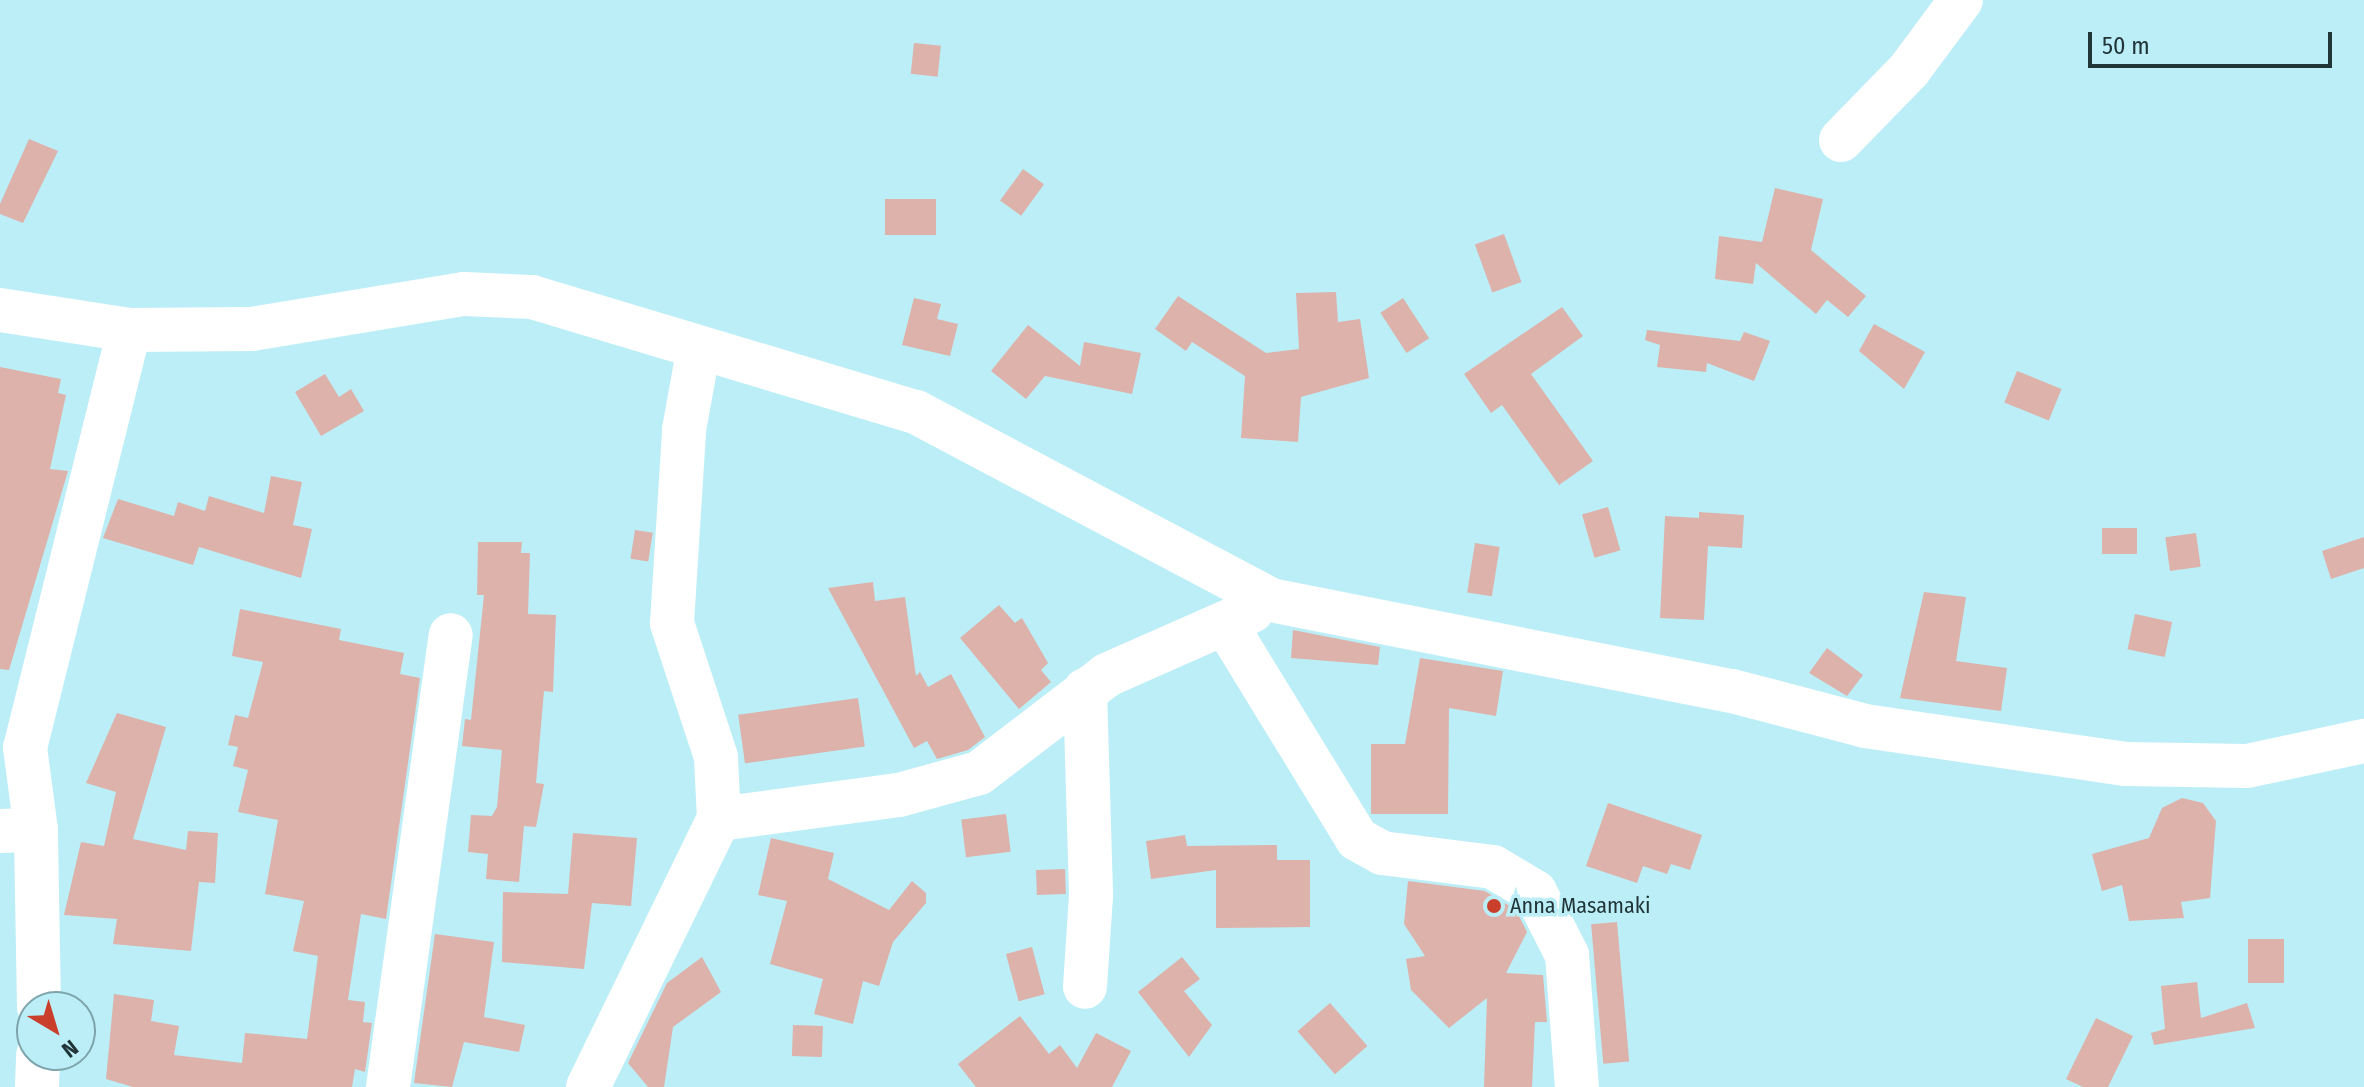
<!DOCTYPE html>
<html>
<head>
<meta charset="utf-8">
<style>
  body { margin:0 }
  #map { position:relative; width:2364px; height:1087px; overflow:hidden; background:#bceef7; font-family:"Fira Sans Condensed",sans-serif }
  div>[style] { position:absolute }
  [style*='--x'] { left:calc(var(--x)*1px); top:calc(var(--y)*1px); width:calc(var(--w)*1px); rotate:calc(var(--a)*1deg) }
  .building>* { inset:0; background:#ddb2aa; transform-origin:0 0 }
  .minor>* { height:44px; margin:-22px; padding:0 22px; transform-origin:22px; border-radius:22px; background:#fff }
  .dots>* { width:22px; height:22px; translate:-50% -50%; box-sizing:border-box; border:4px solid #bceef7; border-radius:50% }
  span { translate:-50% -50%; white-space:nowrap; text-align:center; line-height:1.15; -webkit-text-stroke:7px #bceef7; paint-order:stroke }
  .poi-label { font-size:22px; color:#213538 }
  .left { translate:0 -50%; text-align:left }
  .north { position:absolute; left:16px; top:991px; width:80px; height:80px; box-sizing:border-box; background:#bceef7; border:2px solid #7ea4ab; border-radius:50%; rotate:142deg; font-size:22px; font-weight:700; line-height:32px; text-align:center; color:#213538 }
  .north::after { content:''; display:block; margin:auto; width:28px; height:36px; background:#ca3e2c; clip-path:polygon(50% 0,100% 100%,50% 72%,0 100%) }
  .scale { position:absolute; left:2088px; top:32px; width:244px; height:36px; box-sizing:border-box; border:4px solid #213538; border-top:0; padding-left:10px; font-size:24px; line-height:28px; white-space:nowrap; color:#213538; -webkit-text-stroke:6px #bceef7; paint-order:stroke }
</style>
</head>
<body>
<div id="map">
  <div class="building">
    <div style="left:914px;top:43px;width:27px;height:31px;rotate:6deg"></div>
    <div style="clip-path:polygon(29px 139px,58px 151px,23px 223px,0 214px,0 204px)"></div>
    <div style="left:1023px;top:169px;width:26px;height:39px;rotate:36deg"></div>
    <div style="clip-path:polygon(1775px 188px,1823px 199px,1811px 250px,1866px 296px,1848px 317px,1827px 300px,1816px 314px,1756px 263px,1753px 284px,1715px 279px,1719px 236px,1762px 242px)"></div>
    <div style="left:885px;top:199px;width:51px;height:36px"></div>
    <div style="left:1504px;top:234px;width:51px;height:31px;rotate:70deg"></div>
    <div style="clip-path:polygon(1336px 292px,1338px 322px,1360px 319px,1369px 378px,1301px 397px,1298px 442px,1241px 438px,1245px 376px,1192px 342px,1186px 351px,1155px 329px,1178px 296px,1266px 353px,1299px 349px,1296px 293px)"></div>
    <div style="clip-path:polygon(914px 298px,941px 304px,937px 319px,958px 324px,950px 356px,902px 345px)"></div>
    <div style="left:1403px;top:298px;width:48px;height:27px;rotate:57deg"></div>
    <div style="clip-path:polygon(1562px 307px,1583px 336px,1531px 374px,1593px 461px,1559px 485px,1502px 405px,1491px 413px,1464px 374px)"></div>
    <div style="clip-path:polygon(1874px 324px,1925px 352px,1904px 389px,1859px 351px)"></div>
    <div style="clip-path:polygon(1028px 325px,1080px 366px,1084px 342px,1141px 353px,1132px 394px,1045px 376px,1026px 399px,991px 371px)"></div>
    <div style="clip-path:polygon(1647px 330px,1740px 341px,1744px 332px,1770px 341px,1754px 381px,1707px 363px,1706px 372px,1657px 367px,1660px 345px,1645px 340px)"></div>
    <div style="clip-path:polygon(0 367px,61px 379px,58px 393px,66px 395px,50px 469px,68px 471px,9px 670px,0 669px)"></div>
    <div style="left:2017px;top:371px;width:48px;height:34px;rotate:22deg"></div>
    <div style="clip-path:polygon(325px 374px,339px 397px,351px 389px,364px 411px,321px 436px,295px 392px)"></div>
    <div style="clip-path:polygon(271px 476px,302px 482px,293px 525px,312px 529px,301px 578px,199px 547px,193px 565px,103px 538px,118px 499px,174px 516px,178px 502px,205px 511px,209px 496px,264px 513px)"></div>
    <div style="left:1608px;top:507px;width:45px;height:27px;rotate:74deg"></div>
    <div style="clip-path:polygon(1699px 512px,1744px 515px,1742px 548px,1708px 546px,1704px 620px,1660px 618px,1665px 516px,1699px 518px)"></div>
    <div style="left:2102px;top:528px;width:35px;height:26px"></div>
    <div style="left:635px;top:530px;width:18px;height:29px;rotate:9deg"></div>
    <div style="left:2196px;top:533px;width:34px;height:31px;rotate:82deg"></div>
    <div style="clip-path:polygon(2364px 537px,2364px 568px,2331px 579px,2322px 551px)"></div>
    <div style="clip-path:polygon(478px 542px,522px 542px,521px 553px,530px 553px,528px 614px,556px 615px,553px 692px,544px 691px,536px 783px,544px 784px,536px 827px,524px 826px,519px 882px,486px 879px,488px 854px,468px 852px,471px 815px,492px 816px,497px 807px,502px 750px,462px 746px,465px 719px,471px 720px,484px 595px,477px 595px)"></div>
    <div style="left:1475px;top:543px;width:25px;height:50px;rotate:9deg"></div>
    <div style="clip-path:polygon(873px 582px,875px 601px,905px 597px,916px 676px,920px 672px,928px 687px,951px 674px,985px 737px,968px 750px,937px 759px,927px 741px,914px 748px,828px 588px)"></div>
    <div style="clip-path:polygon(1924px 592px,1966px 597px,1956px 661px,2007px 668px,2001px 711px,1900px 698px)"></div>
    <div style="clip-path:polygon(999px 605px,1015px 623px,1022px 618px,1048px 663px,1041px 670px,1051px 682px,1019px 709px,960px 638px)"></div>
    <div style="clip-path:polygon(240px 609px,341px 629px,339px 640px,404px 653px,400px 674px,420px 678px,386px 919px,361px 914px,348px 1000px,365px 1002px,363px 1022px,372px 1023px,365px 1072px,355px 1069px,352px 1087px,133px 1087px,106px 1079px,114px 994px,154px 1000px,151px 1021px,179px 1026px,174px 1055px,242px 1063px,245px 1033px,307px 1039px,318px 956px,293px 951px,304px 901px,265px 894px,278px 820px,238px 812px,248px 770px,233px 766px,238px 747px,228px 745px,235px 715px,248px 718px,263px 662px,232px 656px)"></div>
    <div style="left:2135px;top:614px;width:38px;height:36px;rotate:12deg"></div>
    <div style="clip-path:polygon(1293px 630px,1380px 647px,1378px 665px,1291px 658px)"></div>
    <div style="clip-path:polygon(1827px 648px,1863px 675px,1847px 696px,1809px 673px)"></div>
    <div style="clip-path:polygon(1420px 658px,1503px 671px,1496px 716px,1449px 708px,1448px 814px,1371px 814px,1371px 744px,1405px 744px)"></div>
    <div style="left:858px;top:698px;width:49px;height:121px;rotate:82deg"></div>
    <div style="clip-path:polygon(117px 713px,166px 727px,133px 839px,186px 850px,188px 831px,218px 833px,215px 883px,199px 882px,191px 951px,113px 944px,117px 919px,64px 915px,81px 842px,104px 846px,116px 792px,86px 783px)"></div>
    <div style="clip-path:polygon(2182px 798px,2203px 803px,2216px 821px,2210px 898px,2181px 902px,2184px 918px,2129px 921px,2122px 885px,2102px 891px,2092px 854px,2149px 838px,2162px 808px)"></div>
    <div style="clip-path:polygon(1608px 803px,1702px 835px,1690px 870px,1671px 864px,1667px 874px,1643px 866px,1637px 883px,1586px 866px)"></div>
    <div style="left:1006px;top:814px;width:38px;height:45px;rotate:83deg"></div>
    <div style="clip-path:polygon(573px 833px,637px 838px,631px 906px,592px 903px,584px 969px,502px 962px,503px 892px,568px 894px)"></div>
    <div style="clip-path:polygon(1185px 835px,1187px 846px,1277px 845px,1277px 860px,1310px 860px,1310px 927px,1216px 928px,1216px 870px,1151px 879px,1146px 841px)"></div>
    <div style="clip-path:polygon(771px 838px,834px 853px,828px 879px,889px 910px,912px 881px,926px 893px,926px 903px,893px 942px,879px 986px,863px 981px,853px 1024px,814px 1014px,823px 979px,770px 964px,787px 901px,758px 895px)"></div>
    <div style="left:1065px;top:869px;width:25px;height:29px;rotate:88deg"></div>
    <div style="clip-path:polygon(1408px 881px,1485px 891px,1516px 910px,1527px 932px,1506px 973px,1543px 975px,1547px 1022px,1535px 1022px,1532px 1087px,1484px 1087px,1487px 998px,1449px 1028px,1411px 990px,1406px 959px,1425px 956px,1404px 924px)"></div>
    <div style="left:1617px;top:922px;width:140px;height:26px;rotate:85deg"></div>
    <div style="clip-path:polygon(435px 934px,494px 942px,484px 1017px,525px 1025px,519px 1052px,464px 1042px,452px 1087px,414px 1083px)"></div>
    <div style="left:2284px;top:939px;width:44px;height:36px;rotate:90deg"></div>
    <div style="left:1032px;top:947px;width:49px;height:27px;rotate:75deg"></div>
    <div style="clip-path:polygon(702px 957px,721px 992px,673px 1027px,664px 1087px,648px 1087px,628px 1063px,667px 983px)"></div>
    <div style="clip-path:polygon(1182px 957px,1200px 979px,1184px 991px,1212px 1025px,1189px 1057px,1138px 992px)"></div>
    <div style="clip-path:polygon(2197px 982px,2201px 1018px,2247px 1003px,2255px 1028px,2154px 1045px,2151px 1033px,2165px 1029px,2161px 986px)"></div>
    <div style="left:1330px;top:1003px;width:57px;height:43px;rotate:49deg"></div>
    <div style="clip-path:polygon(1020px 1016px,1049px 1054px,1060px 1045px,1077px 1068px,1096px 1033px,1131px 1051px,1112px 1087px,976px 1087px,958px 1064px)"></div>
    <div style="clip-path:polygon(2096px 1018px,2133px 1036px,2108px 1087px,2083px 1087px,2066px 1079px)"></div>
    <div style="left:793px;top:1025px;width:30px;height:31px;rotate:2deg"></div>
  </div>
  <div class="minor">
    <div style="--x:1841;--y:140;--w:98;--a:-45.8"></div>
    <div style="--x:1909;--y:70;--w:87;--a:-53.4"></div>
    <div style="--x:0;--y:310;--w:131;--a:8.8"></div>
    <div style="--x:129;--y:330;--w:123;--a:-0.5"></div>
    <div style="--x:252;--y:329;--w:215;--a:-9.4"></div>
    <div style="--x:464;--y:294;--w:68;--a:2.5"></div>
    <div style="--x:532;--y:297;--w:401;--a:16.7"></div>
    <div style="--x:916;--y:412;--w:402;--a:27.9"></div>
    <div style="--x:1271;--y:600;--w:470;--a:11.2"></div>
    <div style="--x:1732;--y:691;--w:138;--a:14.7"></div>
    <div style="--x:1865;--y:726;--w:264;--a:8.3"></div>
    <div style="--x:2126;--y:764;--w:121;--a:0.9"></div>
    <div style="--x:2247;--y:766;--w:120;--a:-12.1"></div>
    <div style="--x:1226;--y:625;--w:251;--a:58.5"></div>
    <div style="--x:1357;--y:839;--w:29;--a:29"></div>
    <div style="--x:1382;--y:853;--w:112;--a:7.2"></div>
    <div style="--x:1493;--y:867;--w:49;--a:30.8"></div>
    <div style="--x:1535;--y:892;--w:71;--a:63.1"></div>
    <div style="--x:1567;--y:955;--w:132;--a:85.7"></div>
    <div style="--x:1085;--y:690;--w:206;--a:88.3"></div>
    <div style="--x:1091;--y:896;--w:91;--a:93.8"></div>
    <div style="--x:719;--y:819;--w:182;--a:-7.6"></div>
    <div style="--x:899;--y:795;--w:83;--a:-15.4"></div>
    <div style="--x:979;--y:773;--w:161;--a:-37.4"></div>
    <div style="--x:1107;--y:675;--w:158;--a:-23.8"></div>
    <div style="--x:0;--y:831;--w:36;--a:-2"></div>
    <div style="--x:39;--y:1007;--w:177;--a:-91"></div>
    <div style="--x:36;--y:830;--w:83;--a:-97.6"></div>
    <div style="--x:25;--y:748;--w:431;--a:-76"></div>
    <div style="--x:37;--y:1087;--w:32;--a:-88"></div>
    <div style="--x:388;--y:1087;--w:456;--a:-82.1"></div>
    <div style="--x:588;--y:1087;--w:298;--a:-64"></div>
    <div style="--x:719;--y:819;--w:62;--a:-92.8"></div>
    <div style="--x:716;--y:757;--w:141;--a:-108.2"></div>
    <div style="--x:672;--y:623;--w:193;--a:-86.4"></div>
    <div style="--x:684;--y:430;--w:79;--a:-79.8"></div>
  </div>
  <div class="dots">
    <div style="left:1494px;top:906px;background:#ca3e2c"></div>
  </div>
  <div class="poi-label">
    <span class="left" style="left:1510px;top:906px">Anna Masamaki</span>
  </div>
  <div class="north">N</div>
  <div class="scale">50 m</div>
</div>
</body>
</html>
